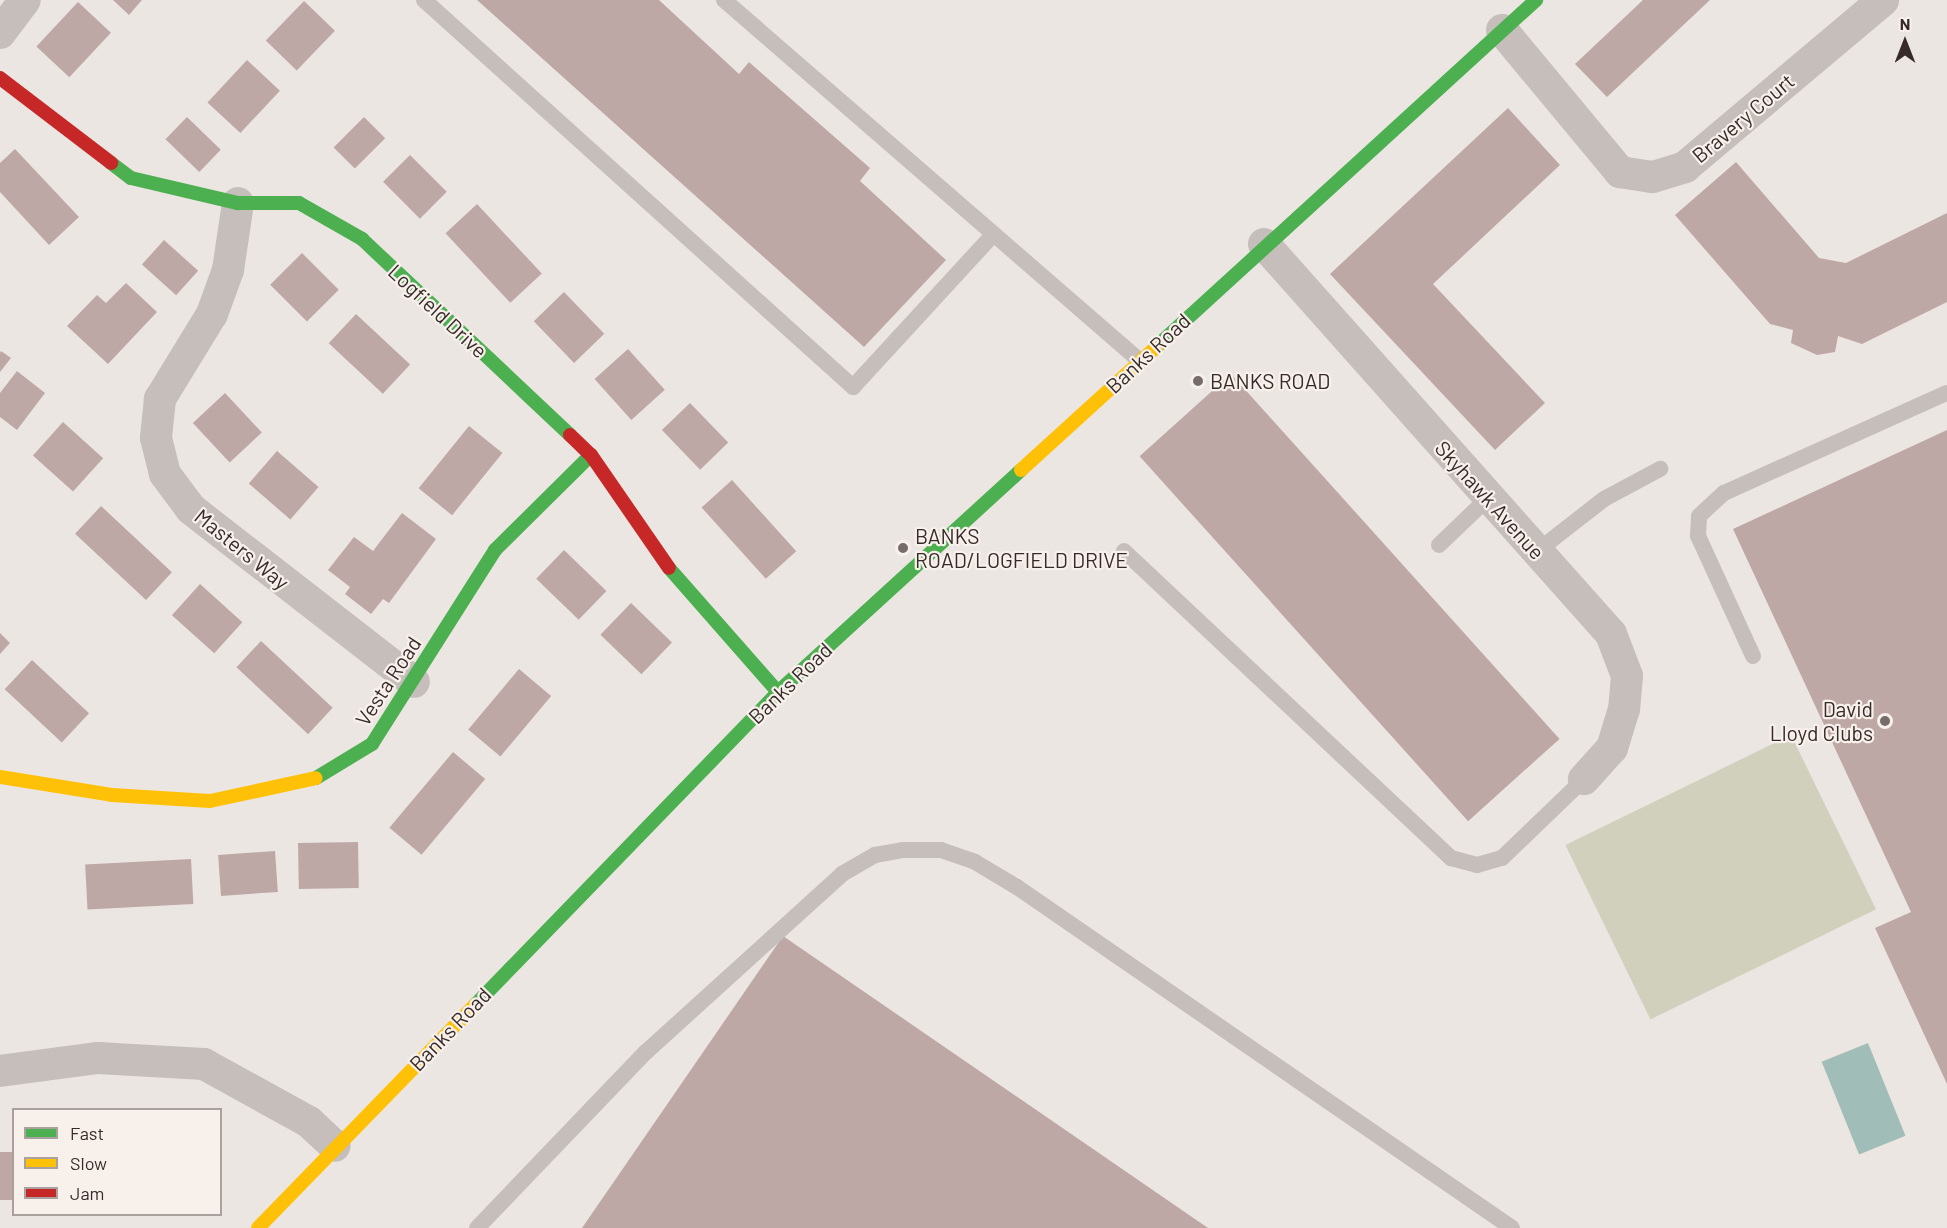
<!DOCTYPE html>
<html>
<head>
<meta charset="utf-8">
<style>
  body { margin:0 }
  #map { position:relative; width:1947px; height:1228px; overflow:hidden; background:#ece6e2; font-family:Barlow,sans-serif }
  div>[style] { position:absolute }
  [style*='--x'] { left:calc(var(--x)*1px); top:calc(var(--y)*1px); width:calc(var(--w)*1px); rotate:calc(var(--a)*1deg) }
  .green>* { inset:0; background:#d0d0bd; transform-origin:0 0 }
  .water>* { inset:0; background:#a0bdb7; transform-origin:0 0 }
  .building>* { inset:0; background:#bea8a6; transform-origin:0 0 }
  .lane>* { height:16px; margin:-8px; padding:0 8px; transform-origin:8px; border-radius:8px; background:#c6bebb }
  .street>* { height:32px; margin:-16px; padding:0 16px; transform-origin:16px; border-radius:16px; background:#c6bebb }
  .fast>* { height:14px; margin:-7px; padding:0 7px; transform-origin:7px; border-radius:7px; background:#4caf50 }
  .slow>* { height:14px; margin:-7px; padding:0 7px; transform-origin:7px; border-radius:7px; background:#ffc107 }
  .jam>* { height:14px; margin:-7px; padding:0 7px; transform-origin:7px; border-radius:7px; background:#c62828 }
  .dots>* { width:16px; height:16px; translate:-50% -50%; box-sizing:border-box; border:3px solid #f8f0eb; border-radius:50% }
  span { translate:-50% -50%; white-space:nowrap; text-align:center; line-height:1.15; -webkit-text-stroke:4.5px #f8f0eb; paint-order:stroke }
  .street-label { font-size:21px; color:#362b2a }
  .poi-label { font-size:21px; color:#362b2a }
  .left { translate:0 -50%; text-align:left }
  .right { translate:-100% -50%; text-align:right }
  .legend { position:absolute; left:12px; top:1108px; width:210px; height:108px; box-sizing:border-box; background:#f8f0eb; border:2px solid #aaa19e; margin:0; padding:8px 10px; list-style:none; font-size:18px; color:#362b2a }
  .legend li { display:flex; align-items:center; gap:12px; height:30px }
  .legend b { width:30px; border:2px solid #aaa19e }
  .north { position:absolute; left:1875px; top:12px; width:60px; height:60px; -webkit-text-stroke:4px #f8f0eb; paint-order:stroke; rotate:0deg; font-size:16px; font-weight:700; line-height:24px; text-align:center; color:#362b2a }
  .north::after { content:''; display:block; margin:auto; width:21px; height:27px; background:#362b2a; clip-path:polygon(50% 0,100% 100%,50% 72%,0 100%) }
</style>
</head>
<body>
<div id="map">
  <div class="green">
    <div style="left:1791px;top:735px;width:194px;height:251px;rotate:64deg"></div>
  </div>
  <div class="water">
    <div style="left:1868px;top:1043px;width:100px;height:50px;rotate:68deg"></div>
  </div>
  <div class="building">
    <div style="clip-path:polygon(113px 0,142px 0,129px 15px)"></div>
    <div style="clip-path:polygon(477px 0,659px 0,739px 74px,749px 62px,870px 168px,860px 181px,946px 260px,864px 347px)"></div>
    <div style="clip-path:polygon(1643px 0,1710px 0,1607px 97px,1575px 64px)"></div>
    <div style="left:304px;top:1px;width:43px;height:55px;rotate:44deg"></div>
    <div style="left:78px;top:2px;width:45px;height:61px;rotate:43deg"></div>
    <div style="left:247px;top:60px;width:45px;height:58px;rotate:43deg"></div>
    <div style="clip-path:polygon(1508px 108px,1560px 165px,1433px 284px,1545px 403px,1495px 450px,1330px 274px)"></div>
    <div style="left:187px;top:117px;width:47px;height:31px;rotate:44deg"></div>
    <div style="left:364px;top:117px;width:30px;height:43px;rotate:45deg"></div>
    <div style="clip-path:polygon(15px 149px,79px 217px,49px 245px,0 192px,0 163px)"></div>
    <div style="left:410px;top:155px;width:52px;height:38px;rotate:45deg"></div>
    <div style="clip-path:polygon(1736px 162px,1819px 258px,1846px 263px,1947px 213px,1947px 302px,1862px 344px,1838px 336px,1835px 352px,1817px 355px,1791px 343px,1793px 330px,1770px 324px,1675px 215px)"></div>
    <div style="left:477px;top:204px;width:95px;height:43px;rotate:47deg"></div>
    <div style="left:164px;top:240px;width:46px;height:33px;rotate:42deg"></div>
    <div style="left:302px;top:253px;width:52px;height:45px;rotate:45deg"></div>
    <div style="clip-path:polygon(126px 283px,157px 312px,108px 364px,67px 326px,97px 295px,106px 303px)"></div>
    <div style="left:564px;top:292px;width:58px;height:42px;rotate:46deg"></div>
    <div style="left:356px;top:314px;width:74px;height:40px;rotate:43deg"></div>
    <div style="left:628px;top:349px;width:55px;height:45px;rotate:48deg"></div>
    <div style="clip-path:polygon(1px 351px,11px 358px,0 372px,0 353px)"></div>
    <div style="clip-path:polygon(17px 371px,45px 393px,17px 430px,0 417px,0 393px)"></div>
    <div style="left:1231px;top:374px;width:491px;height:123px;rotate:48deg"></div>
    <div style="left:225px;top:393px;width:54px;height:44px;rotate:47deg"></div>
    <div style="left:690px;top:403px;width:55px;height:39px;rotate:46deg"></div>
    <div style="left:63px;top:422px;width:54px;height:45px;rotate:42deg"></div>
    <div style="left:469px;top:426px;width:43px;height:80px;rotate:39deg"></div>
    <div style="clip-path:polygon(1947px 430px,1947px 1084px,1875px 928px,1911px 912px,1733px 529px)"></div>
    <div style="left:277px;top:451px;width:55px;height:43px;rotate:41deg"></div>
    <div style="left:732px;top:480px;width:96px;height:41px;rotate:48deg"></div>
    <div style="left:101px;top:506px;width:97px;height:38px;rotate:43deg"></div>
    <div style="clip-path:polygon(402px 513px,436px 539px,389px 603px,383px 599px,371px 614px,345px 594px,350px 587px,328px 570px,354px 537px,373px 551px)"></div>
    <div style="left:564px;top:550px;width:59px;height:40px;rotate:44deg"></div>
    <div style="left:200px;top:584px;width:57px;height:42px;rotate:42deg"></div>
    <div style="left:631px;top:603px;width:57px;height:44px;rotate:44deg"></div>
    <div style="clip-path:polygon(0 633px,10px 643px,0 654px)"></div>
    <div style="left:261px;top:641px;width:98px;height:36px;rotate:43deg"></div>
    <div style="left:32px;top:660px;width:78px;height:40px;rotate:43deg"></div>
    <div style="left:519px;top:669px;width:42px;height:79px;rotate:40deg"></div>
    <div style="left:453px;top:752px;width:42px;height:99px;rotate:40deg"></div>
    <div style="left:358px;top:842px;width:46px;height:60px;rotate:89deg"></div>
    <div style="left:275px;top:851px;width:41px;height:57px;rotate:86deg"></div>
    <div style="left:191px;top:859px;width:45px;height:106px;rotate:87deg"></div>
    <div style="clip-path:polygon(783px 936px,1208px 1228px,582px 1228px)"></div>
    <div style="left:14px;top:1152px;width:48px;height:14px;rotate:90deg"></div>
  </div>
  <div class="lane">
    <div style="--x:424;--y:0;--w:578;--a:42.05"></div>
    <div style="--x:853;--y:387;--w:205;--a:-47.4"></div>
    <div style="--x:724;--y:0;--w:551;--a:40.95"></div>
    <div style="--x:1439;--y:545;--w:66;--a:-43.8"></div>
    <div style="--x:1124;--y:551;--w:449;--a:43.2"></div>
    <div style="--x:1451;--y:858;--w:27;--a:15"></div>
    <div style="--x:1477;--y:865;--w:26;--a:-16"></div>
    <div style="--x:1502;--y:858;--w:114;--a:-43.9"></div>
    <div style="--x:1536;--y:552;--w:86;--a:-37.9"></div>
    <div style="--x:1604;--y:499;--w:64;--a:-28.2"></div>
    <div style="--x:1753;--y:656;--w:132;--a:-114.6"></div>
    <div style="--x:1698;--y:536;--w:20;--a:-87"></div>
    <div style="--x:1699;--y:516;--w:34;--a:-43"></div>
    <div style="--x:1724;--y:493;--w:244;--a:-24.2"></div>
    <div style="--x:477;--y:1228;--w:244;--a:-46.2"></div>
    <div style="--x:646;--y:1052;--w:265;--a:-42.2"></div>
    <div style="--x:842;--y:874;--w:38;--a:-30"></div>
    <div style="--x:875;--y:855;--w:28;--a:-10"></div>
    <div style="--x:903;--y:850;--w:38;--a:0"></div>
    <div style="--x:941;--y:850;--w:36;--a:19"></div>
    <div style="--x:975;--y:862;--w:49;--a:30.8"></div>
    <div style="--x:1017;--y:887;--w:601;--a:34.56"></div>
  </div>
  <div class="street">
    <div style="--x:1502;--y:30;--w:185;--a:50.3"></div>
    <div style="--x:1620;--y:172;--w:33;--a:9"></div>
    <div style="--x:1653;--y:177;--w:34;--a:-17"></div>
    <div style="--x:1685;--y:167;--w:259;--a:-40.1"></div>
    <div style="--x:0;--y:33;--w:41;--a:-52.9"></div>
    <div style="--x:238;--y:203;--w:68;--a:98.5"></div>
    <div style="--x:228;--y:270;--w:47;--a:110"></div>
    <div style="--x:212;--y:314;--w:100;--a:121.5"></div>
    <div style="--x:160;--y:399;--w:39;--a:96"></div>
    <div style="--x:156;--y:438;--w:37;--a:76"></div>
    <div style="--x:165;--y:474;--w:44;--a:53.4"></div>
    <div style="--x:191;--y:509;--w:282;--a:37.8"></div>
    <div style="--x:1264;--y:244;--w:522;--a:48.34"></div>
    <div style="--x:1611;--y:634;--w:45;--a:69.1"></div>
    <div style="--x:1627;--y:676;--w:33;--a:95"></div>
    <div style="--x:1624;--y:709;--w:41;--a:107.1"></div>
    <div style="--x:1612;--y:748;--w:42;--a:132.1"></div>
    <div style="--x:0;--y:1071;--w:99;--a:-7.6"></div>
    <div style="--x:98;--y:1058;--w:106;--a:3.2"></div>
    <div style="--x:204;--y:1064;--w:120;--a:28.9"></div>
    <div style="--x:309;--y:1122;--w:35;--a:43"></div>
  </div>
  <div class="fast">
    <div style="--x:111;--y:163;--w:25;--a:37"></div>
    <div style="--x:131;--y:178;--w:110;--a:13.2"></div>
    <div style="--x:238;--y:203;--w:61;--a:0"></div>
    <div style="--x:299;--y:203;--w:73;--a:29.7"></div>
    <div style="--x:362;--y:239;--w:286;--a:43.3"></div>
    <div style="--x:1156;--y:347;--w:515;--a:-42.4"></div>
    <div style="--x:669;--y:568;--w:165;--a:48.7"></div>
    <div style="--x:316;--y:778;--w:66;--a:-31.3"></div>
    <div style="--x:372;--y:744;--w:230;--a:-57.6"></div>
    <div style="--x:495;--y:550;--w:135;--a:-44.7"></div>
    <div style="--x:475;--y:1005;--w:436;--a:-45.9"></div>
    <div style="--x:778;--y:692;--w:329;--a:-42.4"></div>
  </div>
  <div class="slow">
    <div style="--x:1021;--y:470;--w:183;--a:-42.3"></div>
    <div style="--x:0;--y:777;--w:113;--a:9.1"></div>
    <div style="--x:112;--y:795;--w:98;--a:3.5"></div>
    <div style="--x:210;--y:801;--w:108;--a:-12.2"></div>
    <div style="--x:258;--y:1228;--w:311;--a:-45.8"></div>
  </div>
  <div class="jam">
    <div style="--x:0;--y:78;--w:140;--a:37.4"></div>
    <div style="--x:570;--y:435;--w:29;--a:44"></div>
    <div style="--x:591;--y:455;--w:137;--a:55.4"></div>
  </div>
  <div class="dots">
    <div style="left:1198px;top:381px;background:#766c6a"></div>
    <div style="left:903px;top:548px;background:#766c6a"></div>
    <div style="left:1885px;top:721px;background:#766c6a"></div>
  </div>
  <div class="street-label">
    <span style="left:1743px;top:118px;rotate:-40deg">Bravery Court</span>
    <span style="left:438px;top:311px;rotate:43deg">Logfield Drive</span>
    <span style="left:1148px;top:353px;rotate:-43deg">Banks Road</span>
    <span style="left:1490px;top:500px;rotate:48deg">Skyhawk Avenue</span>
    <span style="left:242px;top:549px;rotate:39deg">Masters Way</span>
    <span style="left:388px;top:681px;rotate:-57deg">Vesta Road</span>
    <span style="left:790px;top:683px;rotate:-44deg">Banks Road</span>
    <span style="left:450px;top:1029px;rotate:-46deg">Banks Road</span>
  </div>
  <div class="poi-label">
    <span class="left" style="left:1210px;top:381px">BANKS ROAD</span>
    <span class="left" style="left:915px;top:548px">BANKS<br>ROAD/LOGFIELD DRIVE</span>
    <span class="right" style="left:1873px;top:721px">David<br>Lloyd Clubs</span>
  </div>
  <ul class="legend">
  <li><b style="height:8px;background:#4caf50"></b>Fast</li>
  <li><b style="height:8px;background:#ffc107"></b>Slow</li>
  <li><b style="height:8px;background:#c62828"></b>Jam</li>
  </ul>
  <div class="north">N</div>
</div>
</body>
</html>
